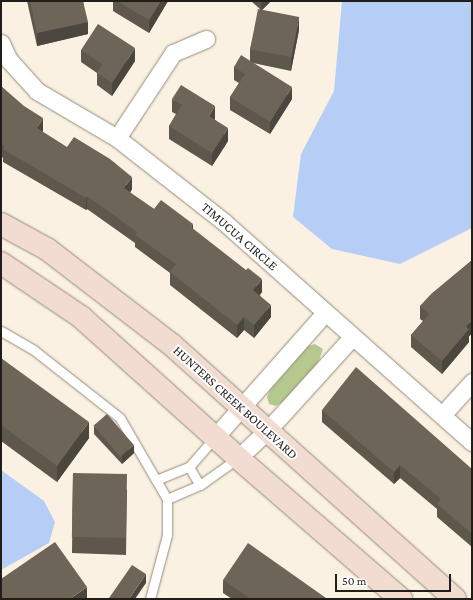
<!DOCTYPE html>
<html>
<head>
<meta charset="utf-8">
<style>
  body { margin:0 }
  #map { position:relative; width:473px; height:600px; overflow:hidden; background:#faf1e2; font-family:"Crimson Pro",serif }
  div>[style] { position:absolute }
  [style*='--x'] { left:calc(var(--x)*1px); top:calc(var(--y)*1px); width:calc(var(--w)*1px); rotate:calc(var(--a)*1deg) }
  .green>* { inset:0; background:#b5c98e }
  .water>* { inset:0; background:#b6cef6 }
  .roads { filter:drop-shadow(0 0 1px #938b7d) drop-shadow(0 0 1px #938b7d) }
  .lane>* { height:9px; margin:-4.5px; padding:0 4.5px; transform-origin:4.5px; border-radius:4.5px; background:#fff }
  .street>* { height:17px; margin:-8.5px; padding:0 8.5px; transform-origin:8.5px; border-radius:8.5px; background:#fff }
  .secondary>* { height:22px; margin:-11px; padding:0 11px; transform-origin:11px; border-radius:11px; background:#f2dbd1 }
  .wall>* { inset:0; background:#5e574c }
  .shaded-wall>* { inset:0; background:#4c473e }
  .building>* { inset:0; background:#6d6558; transform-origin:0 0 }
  span { translate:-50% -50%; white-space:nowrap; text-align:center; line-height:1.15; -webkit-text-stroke:4px #fff; paint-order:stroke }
  .street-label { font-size:13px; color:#211e19 }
  .frame { position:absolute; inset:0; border:2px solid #211e19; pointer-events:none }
  .scale { position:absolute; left:335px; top:574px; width:116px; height:18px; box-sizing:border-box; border:2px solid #211e19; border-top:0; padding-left:5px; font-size:12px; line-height:14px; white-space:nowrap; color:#211e19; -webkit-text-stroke:3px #fff; paint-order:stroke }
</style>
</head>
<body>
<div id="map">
  <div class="green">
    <div style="clip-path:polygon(315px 344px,323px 349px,318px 363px,285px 400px,276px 406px,269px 404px,267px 397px,270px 390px,308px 346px)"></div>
  </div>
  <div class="water">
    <div style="clip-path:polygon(342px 1px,472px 1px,472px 228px,400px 264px,332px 249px,293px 217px,301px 154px,334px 91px)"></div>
    <div style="clip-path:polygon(1px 470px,44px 501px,55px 522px,49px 543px,1px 570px)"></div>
  </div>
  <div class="roads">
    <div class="lane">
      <div style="--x:1;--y:331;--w:39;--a:30"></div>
      <div style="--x:35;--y:351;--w:108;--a:38.2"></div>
      <div style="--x:120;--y:418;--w:94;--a:59.9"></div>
      <div style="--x:167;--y:499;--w:36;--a:90"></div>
      <div style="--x:167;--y:535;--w:66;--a:104.9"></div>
      <div style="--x:189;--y:467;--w:21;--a:59"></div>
      <div style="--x:156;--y:480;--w:35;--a:-22"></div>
      <div style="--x:189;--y:467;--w:40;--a:-49"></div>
      <div style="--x:167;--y:499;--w:36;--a:-23"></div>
      <div style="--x:200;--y:485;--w:47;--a:-35.4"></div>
    </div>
    <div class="street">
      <div style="--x:1;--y:43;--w:19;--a:65"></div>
      <div style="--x:9;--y:60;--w:42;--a:47.9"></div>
      <div style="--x:37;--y:91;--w:93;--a:30.4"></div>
      <div style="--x:117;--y:138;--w:136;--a:38.1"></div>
      <div style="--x:224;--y:222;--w:332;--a:41.6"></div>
      <div style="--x:117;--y:138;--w:102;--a:-56.6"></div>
      <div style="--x:173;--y:53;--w:36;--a:-23"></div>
      <div style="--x:442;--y:415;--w:45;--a:-47.7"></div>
      <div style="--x:216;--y:436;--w:164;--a:-48.5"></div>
      <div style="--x:238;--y:458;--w:38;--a:-43"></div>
      <div style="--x:266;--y:432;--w:128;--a:-47.8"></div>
    </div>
    <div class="secondary">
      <div style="--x:1;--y:224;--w:52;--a:28.5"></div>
      <div style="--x:47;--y:249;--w:158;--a:37.5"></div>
      <div style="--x:172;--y:345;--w:380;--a:41.9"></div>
      <div style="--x:1;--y:263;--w:97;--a:34"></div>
      <div style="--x:81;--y:317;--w:211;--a:41.9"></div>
      <div style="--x:238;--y:458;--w:216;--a:40.9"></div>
    </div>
  </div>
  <div class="wall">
    <div style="clip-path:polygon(27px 1px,83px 1px,88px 34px,37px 46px)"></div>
    <div style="clip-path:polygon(113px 1px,168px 1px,149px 33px,113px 11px)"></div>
    <div style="clip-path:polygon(251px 1px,271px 1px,262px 10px,299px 30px,291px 71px,253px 63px,292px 99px,270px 134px,230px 110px,230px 97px,239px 83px,234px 80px,234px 67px,250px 61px,250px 49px,260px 9px)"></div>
    <div style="clip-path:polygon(81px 50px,135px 61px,112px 96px,97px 85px,97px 73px,81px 62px)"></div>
    <div style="clip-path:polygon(1px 86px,43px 131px,42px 132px,132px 189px,130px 193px,154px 209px,193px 229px,262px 292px,260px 295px,271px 317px,254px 338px,244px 330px,237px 338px,170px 285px,170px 273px,135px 247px,135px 243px,87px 209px,86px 210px,3px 162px,3px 158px,1px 156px)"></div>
    <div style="clip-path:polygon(172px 99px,215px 119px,215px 120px,228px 141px,212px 166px,169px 139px,169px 126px,176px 114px,172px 112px)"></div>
    <div style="clip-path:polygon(472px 260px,472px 334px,469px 336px,469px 342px,442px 374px,411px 347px,411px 335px,423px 321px,420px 319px,420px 306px)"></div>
    <div style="clip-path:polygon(1px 358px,89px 438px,57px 482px,1px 441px)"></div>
    <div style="clip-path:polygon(322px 410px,472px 469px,472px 547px,437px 517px,437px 509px,400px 478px,394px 484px,322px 422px)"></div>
    <div style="clip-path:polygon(94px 426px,134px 453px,122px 464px,94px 434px)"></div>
    <div style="clip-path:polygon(73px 473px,127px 490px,126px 555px,72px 553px)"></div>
    <div style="clip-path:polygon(223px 580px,327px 599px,232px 599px,223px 593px)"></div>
  </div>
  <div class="shaded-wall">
    <div style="clip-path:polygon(161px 1px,168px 1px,149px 33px,149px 20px)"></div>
    <div style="clip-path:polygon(261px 1px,271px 1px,261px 11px)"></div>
    <div style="clip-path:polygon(299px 17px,299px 30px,291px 71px,291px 58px)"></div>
    <div style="clip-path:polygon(88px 22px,88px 34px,37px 46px,37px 33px)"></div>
    <div style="clip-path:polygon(135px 48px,135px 61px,112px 96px,112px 83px)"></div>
    <div style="clip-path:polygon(292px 87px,292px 99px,270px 134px,270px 122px)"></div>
    <div style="clip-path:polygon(215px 106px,215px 119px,209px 129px,209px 116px)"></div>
    <div style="clip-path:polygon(43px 118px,43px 131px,37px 141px,37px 128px)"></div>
    <div style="clip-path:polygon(228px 128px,228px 141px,212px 166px,212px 153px)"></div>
    <div style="clip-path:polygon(132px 177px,132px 189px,124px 201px,124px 188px)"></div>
    <div style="clip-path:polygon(87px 196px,87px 209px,86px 210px,86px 198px)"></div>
    <div style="clip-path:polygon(193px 224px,193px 236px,191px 227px)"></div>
    <div style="clip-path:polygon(262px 279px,262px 292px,253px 302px,253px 290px)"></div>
    <div style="clip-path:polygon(271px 305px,271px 317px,254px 338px,254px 325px)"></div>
    <div style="clip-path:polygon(244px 317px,244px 330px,237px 338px,237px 325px)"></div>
    <div style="clip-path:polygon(472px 321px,472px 334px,469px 336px,469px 342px,442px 374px,442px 361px,466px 326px)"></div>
    <div style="clip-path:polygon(89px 422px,89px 438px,57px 482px,57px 466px)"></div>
    <div style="clip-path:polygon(134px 445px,134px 453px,122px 464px,122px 455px)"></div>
    <div style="clip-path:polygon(400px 465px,400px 478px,394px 484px,394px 472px)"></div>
    <div style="clip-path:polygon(146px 574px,146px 583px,135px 599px,129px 599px)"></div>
    <div style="clip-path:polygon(87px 587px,87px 599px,70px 599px)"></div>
  </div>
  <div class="building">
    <div style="clip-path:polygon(30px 1px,83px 1px,88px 22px,37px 33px)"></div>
    <div style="clip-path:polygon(117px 1px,161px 1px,149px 20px)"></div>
    <div style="left:258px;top:9px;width:42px;height:41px;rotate:11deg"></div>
    <div style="clip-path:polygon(98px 24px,135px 48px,112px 83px,97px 73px,102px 64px,81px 50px)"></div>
    <div style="clip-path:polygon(241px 55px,292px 87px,270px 122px,230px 97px,245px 74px,234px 67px)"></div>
    <div style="clip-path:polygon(181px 85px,215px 106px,209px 116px,228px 128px,212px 153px,169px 126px,182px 105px,172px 99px)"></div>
    <div style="clip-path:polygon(1px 86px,24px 106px,43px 118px,37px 128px,67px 147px,74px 137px,110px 159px,132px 177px,124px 188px,154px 209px,161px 200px,193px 224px,191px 227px,246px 270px,248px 268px,262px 279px,253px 290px,271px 305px,254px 325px,244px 317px,237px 325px,170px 272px,176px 264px,135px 235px,137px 232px,87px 196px,86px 198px,3px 149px,5px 147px,1px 143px)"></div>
    <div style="clip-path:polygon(472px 260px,472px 321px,466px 326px,469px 329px,442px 361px,411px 335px,429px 314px,420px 306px,431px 294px)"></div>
    <div style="clip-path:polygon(1px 358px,89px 422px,57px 466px,1px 425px)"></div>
    <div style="clip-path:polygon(356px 367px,472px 469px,472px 534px,437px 504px,441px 499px,400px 465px,394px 472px,322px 410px)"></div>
    <div style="left:107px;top:414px;width:41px;height:18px;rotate:49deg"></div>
    <div style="left:73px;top:473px;width:54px;height:64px;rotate:1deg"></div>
    <div style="clip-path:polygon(55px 542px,87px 587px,70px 599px,1px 599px,1px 579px)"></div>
    <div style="clip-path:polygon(248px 543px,326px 598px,327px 599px,251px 599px,223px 580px)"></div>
    <div style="clip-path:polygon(132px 565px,146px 574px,129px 599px,111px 599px,109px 598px)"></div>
  </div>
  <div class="street-label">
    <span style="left:239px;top:237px;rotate:41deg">TIMUCUA CIRCLE</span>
    <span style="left:235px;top:403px;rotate:42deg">HUNTERS CREEK BOULEVARD</span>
  </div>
  <div class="frame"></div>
  <div class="scale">50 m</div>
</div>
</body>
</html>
